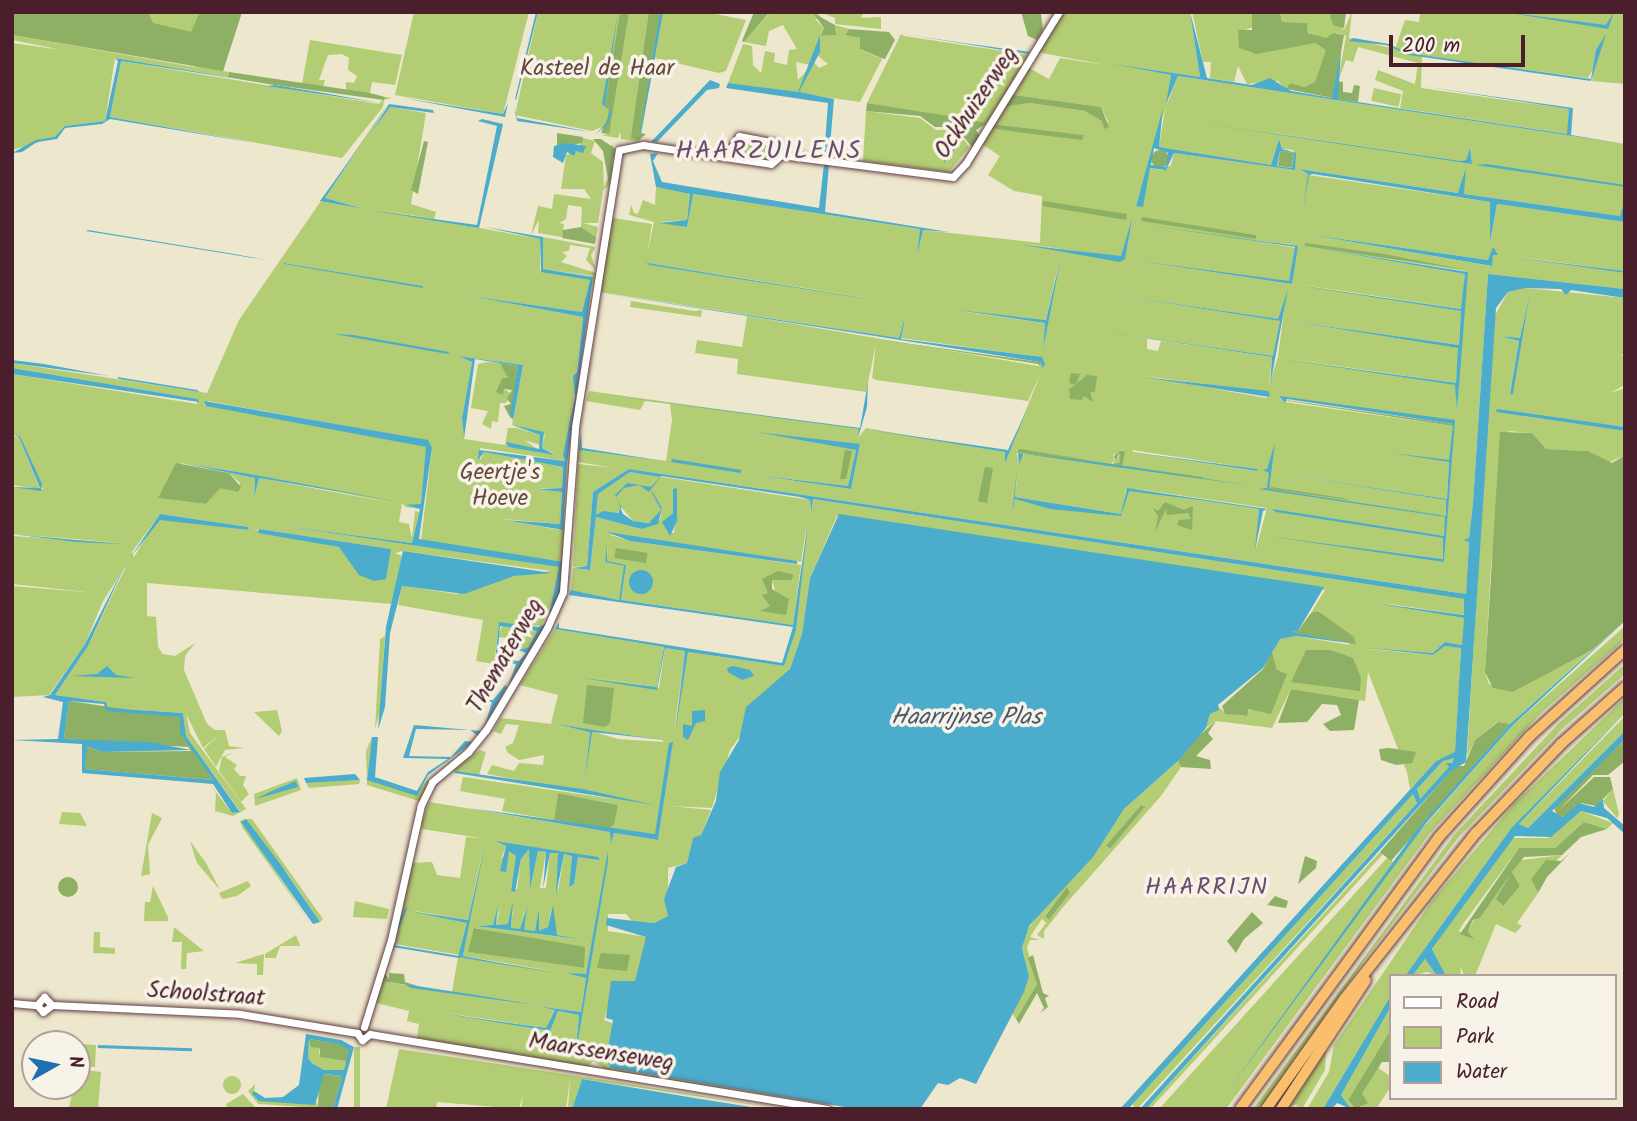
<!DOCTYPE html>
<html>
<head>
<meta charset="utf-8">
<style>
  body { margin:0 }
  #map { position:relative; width:1637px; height:1121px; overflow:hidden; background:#ede7cd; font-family:Kalam,sans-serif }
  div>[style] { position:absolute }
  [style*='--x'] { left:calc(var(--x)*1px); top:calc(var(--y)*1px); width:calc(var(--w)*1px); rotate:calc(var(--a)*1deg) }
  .green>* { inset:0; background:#b2cd73; transform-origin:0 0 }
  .round { border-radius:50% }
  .forest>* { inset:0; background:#8db065; transform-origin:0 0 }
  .water>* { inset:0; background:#4caccb; transform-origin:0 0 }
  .stream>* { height:2px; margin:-1px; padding:0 1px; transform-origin:1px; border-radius:1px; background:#4caccb }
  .roads { filter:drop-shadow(0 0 2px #623d43) drop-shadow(0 0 2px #623d43) }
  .minor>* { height:7px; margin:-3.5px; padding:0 3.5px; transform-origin:3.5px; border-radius:3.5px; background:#fff }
  .highway>* { height:10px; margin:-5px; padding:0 5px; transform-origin:5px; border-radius:5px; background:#f9bf6d }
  span { translate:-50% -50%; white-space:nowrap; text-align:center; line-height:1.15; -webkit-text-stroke:7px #f7f3e8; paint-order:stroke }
  .park-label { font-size:23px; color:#644a3d }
  .street-label { font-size:23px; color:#4a1f2b }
  .water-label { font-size:24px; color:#4b576b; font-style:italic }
  .neighbourhood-label { font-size:24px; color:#6d4d6e; letter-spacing:2px }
  .quarter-label { font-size:26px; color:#6d4d6e; letter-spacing:2px }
  .frame { position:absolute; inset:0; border:14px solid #4a1f2b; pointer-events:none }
  .legend { position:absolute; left:1389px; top:974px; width:228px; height:126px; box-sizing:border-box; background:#f7f3e8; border:2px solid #b29e9c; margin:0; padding:9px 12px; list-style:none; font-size:21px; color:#4a1f2b }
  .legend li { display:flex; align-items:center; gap:14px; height:35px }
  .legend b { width:35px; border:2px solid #b29e9c }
  .north { position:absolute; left:21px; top:1030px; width:70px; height:70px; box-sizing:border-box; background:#f7f3e8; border:2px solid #b29e9c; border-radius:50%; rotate:81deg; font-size:19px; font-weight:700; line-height:28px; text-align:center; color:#4a1f2b }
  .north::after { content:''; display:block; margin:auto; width:24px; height:32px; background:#1f6fb2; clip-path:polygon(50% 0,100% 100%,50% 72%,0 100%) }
  .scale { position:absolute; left:1389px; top:35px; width:136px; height:32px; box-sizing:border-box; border:4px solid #4a1f2b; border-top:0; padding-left:9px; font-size:21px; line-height:24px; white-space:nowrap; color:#4a1f2b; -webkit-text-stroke:5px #f7f3e8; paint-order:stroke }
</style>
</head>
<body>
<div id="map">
  <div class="green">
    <div style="clip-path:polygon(12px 12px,242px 12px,223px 71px,229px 72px,228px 77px,115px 58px,105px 121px,65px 126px,56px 137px,12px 150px,12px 43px,62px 50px,12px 40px,12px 35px,200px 68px)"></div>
    <div style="clip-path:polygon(414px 12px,529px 12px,503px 114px,395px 95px)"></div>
    <div style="clip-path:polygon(538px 12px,705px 12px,746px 20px,726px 71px,719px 73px,655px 58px,639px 142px,621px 139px,620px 131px,618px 138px,601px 135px,609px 134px,602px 127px,592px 131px,515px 115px)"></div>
    <div style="clip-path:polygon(evenodd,763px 12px,816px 12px,823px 19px,815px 19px,824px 28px,821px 36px,836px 35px,835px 25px,849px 29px,845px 35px,860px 38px,861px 50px,882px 59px,860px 102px,728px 83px,743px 44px,752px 46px,753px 65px,761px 73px,765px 51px,775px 53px,774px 62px,787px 65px,789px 50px,797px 49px,783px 25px,769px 31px,766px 46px,744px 42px,769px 14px,763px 12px,817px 46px,818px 56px,828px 64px,819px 68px,813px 61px,802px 82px,809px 68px,798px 80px,796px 62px,810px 65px,817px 46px)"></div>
    <div style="clip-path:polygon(820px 12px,864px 12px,861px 18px,881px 17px,881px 29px,835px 24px,835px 18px)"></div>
    <div style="clip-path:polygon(evenodd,1065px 12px,1190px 12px,1200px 77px,1122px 66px,1171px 75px,1167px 104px,1178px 76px,1625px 144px,1625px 217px,1464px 194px,1465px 168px,1459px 193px,1299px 169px,1309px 175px,1490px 202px,1490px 242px,1497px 204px,1625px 222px,1625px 271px,1504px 255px,1625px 273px,1625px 289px,1488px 274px,1473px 503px,1469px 538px,1463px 540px,1469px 541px,1466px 594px,629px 469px,593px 492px,587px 566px,573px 567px,578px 464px,614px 468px,578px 462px,579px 450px,666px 461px,672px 420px,670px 404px,645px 401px,640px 410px,586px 401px,589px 391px,860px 429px,858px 438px,866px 428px,1005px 452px,1005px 463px,1042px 370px,1028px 401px,876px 380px,872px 378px,876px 344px,866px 392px,737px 374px,738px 359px,695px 353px,697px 340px,742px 347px,747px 316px,1044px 367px,1041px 357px,901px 338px,906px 313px,899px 338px,599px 292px,613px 218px,652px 224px,647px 255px,654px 222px,629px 215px,631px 205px,634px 213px,638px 214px,643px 200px,655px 205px,656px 187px,690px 194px,687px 220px,659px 222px,687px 227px,692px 194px,920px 229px,917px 257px,923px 230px,1040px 243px,1042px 196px,1014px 191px,988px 175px,1000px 156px,980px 143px,990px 128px,1084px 135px,992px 124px,1003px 107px,1030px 103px,1085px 111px,1109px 123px,1101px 107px,1014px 95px,1029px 68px,1049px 79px,1060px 58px,1106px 65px,1037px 52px,1065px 12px,1165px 109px,1159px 147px,1271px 165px,1279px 139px,1282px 149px,1293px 150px,1295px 170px,1174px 153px,1171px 165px,1162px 170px,1150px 168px,1140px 206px,1136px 205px,1165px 109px,1065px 12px,1168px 117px,1460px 161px,1466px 160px,1470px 147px,1472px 163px,1168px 117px,1065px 12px,1133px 216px,1125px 257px,1118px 259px,1025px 244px,1121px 257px,1133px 216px,1065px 12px,1306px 234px,1488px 260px,1493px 252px,1498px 255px,1493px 255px,1491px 266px,1306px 234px,1065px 12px,1238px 238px,1294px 245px,1297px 248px,1292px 284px,1132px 260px,1289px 282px,1295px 248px,1238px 238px,1065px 12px,1304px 246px,1466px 271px,1457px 411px,1456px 385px,1282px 358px,1456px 383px,1459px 348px,1289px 321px,1459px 345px,1461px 311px,1297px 284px,1462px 309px,1465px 274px,1304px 246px,1065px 12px,1060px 258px,1043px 350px,1045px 323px,960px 311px,1046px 320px,1060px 258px,1065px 12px,647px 261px,648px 263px,887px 301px,649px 265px,647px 261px,1065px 12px,1115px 295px,1278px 319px,1286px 296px,1278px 357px,1269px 385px,1272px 357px,1161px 341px,1158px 351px,1147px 349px,1147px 339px,1129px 336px,1274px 356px,1280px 321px,1115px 295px,1065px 12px,1143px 376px,1267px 392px,1269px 397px,1266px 398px,1143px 376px,1065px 12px,1279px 397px,1453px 422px,1444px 562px,1383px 551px,1443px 559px,1444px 538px,1368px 526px,1444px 536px,1446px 517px,1373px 506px,1446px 516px,1447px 500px,1277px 473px,1447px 499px,1449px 462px,1421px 457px,1450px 461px,1453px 426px,1284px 402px,1279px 397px,1065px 12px,860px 444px,851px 489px,748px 474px,848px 486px,856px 450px,842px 445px,860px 444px,1065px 12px,1016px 450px,1112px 464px,1113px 459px,1113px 463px,1120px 462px,1121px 454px,1115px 461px,1113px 455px,1124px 450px,1122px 468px,1252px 486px,1022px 454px,1019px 465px,1016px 450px,1065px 12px,1132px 450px,1256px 469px,1256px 471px,1133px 452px,1132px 450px,1065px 12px,1018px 470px,1015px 497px,1122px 514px,1126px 489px,1144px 490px,1267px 508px,1256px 549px,1259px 509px,1199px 500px,1128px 490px,1121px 516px,1015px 499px,1012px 514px,1018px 470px)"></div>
    <div style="clip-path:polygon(1192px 12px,1252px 12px,1253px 27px,1243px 31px,1240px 48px,1252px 53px,1315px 43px,1327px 50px,1315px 82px,1304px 87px,1290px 83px,1286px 89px,1278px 81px,1247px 84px,1238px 66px,1234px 82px,1210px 78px,1211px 62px,1203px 62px)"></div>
    <div style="clip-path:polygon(1280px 12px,1329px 12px,1344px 30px,1352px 12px,1349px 38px,1395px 49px,1405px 20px,1419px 22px,1420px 12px,1625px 12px,1625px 84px,1592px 81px,1594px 67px,1588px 78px,1422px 56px,1421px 88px,1569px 109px,1568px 134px,1400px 108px,1403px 91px,1375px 80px,1378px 70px,1415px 84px,1418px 63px,1358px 47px,1353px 62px,1346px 60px,1338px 81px,1346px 36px,1337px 33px,1326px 39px,1309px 33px,1305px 23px,1282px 22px)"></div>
    <div style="clip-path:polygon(901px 34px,904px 36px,1030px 55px,987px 123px,867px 103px)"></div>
    <div style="clip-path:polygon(310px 40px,402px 55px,395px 85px,372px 82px,370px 93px,346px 92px,346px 82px,354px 83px,357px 76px,348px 70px,349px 58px,342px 54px,328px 55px,319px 80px,325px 80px,323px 87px,302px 84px)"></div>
    <div style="clip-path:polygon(121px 61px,379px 104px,385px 97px,392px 98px,384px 100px,383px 107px,342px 158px,110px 117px)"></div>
    <div style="left:1374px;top:88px;width:28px;height:13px;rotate:13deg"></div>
    <div style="clip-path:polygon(evenodd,387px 105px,368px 138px,390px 107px,426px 113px,411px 204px,436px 212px,434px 219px,370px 208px,540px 239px,540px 271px,590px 280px,582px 312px,470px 296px,583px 317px,566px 461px,480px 448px,480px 460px,484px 452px,563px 467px,562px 488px,537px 488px,562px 492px,560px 524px,501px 519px,559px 530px,564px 526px,564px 516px,564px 562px,421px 541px,432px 448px,413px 438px,208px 401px,204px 405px,427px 447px,421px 505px,406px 505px,420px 509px,406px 507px,402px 503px,399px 522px,409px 524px,412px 538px,415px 511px,419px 512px,412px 543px,277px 525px,560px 567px,557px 591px,541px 626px,499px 623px,494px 664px,476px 661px,483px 620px,398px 605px,402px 586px,457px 594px,514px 576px,551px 571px,403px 551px,395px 553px,402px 556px,392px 604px,147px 583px,147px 616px,156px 617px,158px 647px,163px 654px,175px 656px,195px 643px,185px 656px,184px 670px,207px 724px,215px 730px,225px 730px,229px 746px,244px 748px,225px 750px,216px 767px,204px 749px,221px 733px,203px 748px,186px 714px,190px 733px,246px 809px,233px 816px,215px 811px,216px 793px,209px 783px,232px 813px,240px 811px,186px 736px,183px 713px,108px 708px,106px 702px,55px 695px,88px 646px,127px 564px,103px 601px,85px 644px,49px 695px,12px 697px,12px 586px,96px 593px,12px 584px,12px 536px,123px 543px,12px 534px,12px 487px,43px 489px,20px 436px,12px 434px,12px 374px,197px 404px,198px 399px,12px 368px,12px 363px,207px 393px,239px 320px,387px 105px,365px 140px,325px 198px,364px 209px,320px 201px,365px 140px,387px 105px,284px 263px,362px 276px,423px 287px,285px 264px,284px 263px,387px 105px,458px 356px,523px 365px,512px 425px,545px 434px,542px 448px,555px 454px,508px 447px,508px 443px,539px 450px,524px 440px,540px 445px,540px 435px,517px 428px,508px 428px,505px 445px,464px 439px,462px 418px,472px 362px,458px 356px,387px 105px,181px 463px,250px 474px,398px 504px,259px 478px,254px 496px,255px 478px,229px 473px,240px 483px,238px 492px,220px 487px,206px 504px,159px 498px,181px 463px,387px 105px,160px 514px,248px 527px,249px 530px,163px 519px,155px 522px,134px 557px,132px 552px,160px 514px,387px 105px,256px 530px,259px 529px,391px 549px,343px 551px,339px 547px,256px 530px)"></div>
    <div style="clip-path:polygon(866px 111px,920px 118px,936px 130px,957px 129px,969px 147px,949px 172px,863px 161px)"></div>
    <div style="clip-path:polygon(583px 138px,595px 141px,591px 153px,603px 162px,604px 188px,614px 161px,611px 144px,615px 149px,616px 153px,610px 184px,603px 190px,598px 223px,583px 223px,598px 227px,596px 237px,581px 227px,582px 207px,568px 205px,566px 219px,559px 223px,564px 224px,562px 237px,538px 233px,539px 220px,531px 235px,538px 206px,552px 209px,554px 194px,591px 199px,584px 189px,561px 189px,566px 155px,577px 151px)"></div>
    <div style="clip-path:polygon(740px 138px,776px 146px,780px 154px,768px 163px,731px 154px)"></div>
    <div style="clip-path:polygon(543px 237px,596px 247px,591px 255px,596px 270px,586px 260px,590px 248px,570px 245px,569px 251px,562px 252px,567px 256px,561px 262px,596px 273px,592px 288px,593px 276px,543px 269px)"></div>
    <div style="clip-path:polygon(evenodd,1526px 288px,1625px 298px,1625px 354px,1620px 355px,1625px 356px,1625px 385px,1610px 393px,1625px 388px,1625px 427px,1496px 412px,1625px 431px,1625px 455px,1608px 463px,1588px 451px,1546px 449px,1532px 433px,1509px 431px,1491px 564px,1485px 672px,1489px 684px,1513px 692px,1592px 650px,1510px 724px,1497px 722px,1475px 740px,1467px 756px,1493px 319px,1508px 292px,1526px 288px,1530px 293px,1513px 393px,1510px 393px,1519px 341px,1500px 336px,1520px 338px,1530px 293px)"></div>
    <div style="clip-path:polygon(631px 301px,694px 311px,702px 310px,701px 317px,630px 307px)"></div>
    <div style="clip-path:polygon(488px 362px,500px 363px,509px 378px,502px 378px,497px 392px,504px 389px,512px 394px,506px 403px,500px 403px,498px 422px,492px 421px,491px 429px,482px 424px,488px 411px,471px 408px,478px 364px)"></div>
    <div style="clip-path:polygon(12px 436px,19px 437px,40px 489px,12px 485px)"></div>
    <div style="clip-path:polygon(evenodd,630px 472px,810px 500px,810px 513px,813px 499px,1464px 599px,1465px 615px,1376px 602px,1464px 618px,1463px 645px,1445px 642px,1434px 653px,1367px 649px,1433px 655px,1445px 646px,1461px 647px,1455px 753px,1436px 761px,1410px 789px,1407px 772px,1368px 672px,1365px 701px,1291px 689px,1272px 728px,1216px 721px,1206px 728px,1210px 714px,1219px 710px,1217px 705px,1226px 714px,1246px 716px,1277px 670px,1272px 650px,1280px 639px,1296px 636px,1350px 645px,1319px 611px,1311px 613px,1325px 590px,837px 516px,810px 578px,802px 634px,790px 669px,730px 750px,712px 808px,671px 806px,711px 810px,701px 835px,693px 839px,687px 863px,668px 868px,668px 916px,654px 923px,632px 921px,626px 914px,608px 914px,608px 931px,647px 937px,635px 982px,617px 981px,604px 1020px,612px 1023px,611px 1068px,857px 1109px,606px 1070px,593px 1061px,587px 1068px,417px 1038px,419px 1024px,407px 1021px,409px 1011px,373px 1002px,381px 981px,533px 1006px,452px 992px,458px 957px,560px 972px,463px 956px,485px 839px,468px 920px,409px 910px,467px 923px,460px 955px,394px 944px,412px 863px,432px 862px,437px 875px,460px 878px,466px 837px,481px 838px,422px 829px,422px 823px,418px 833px,429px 802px,611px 832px,611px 843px,614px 833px,658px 840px,673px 742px,656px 834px,609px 829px,618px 805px,558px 793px,554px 820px,502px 811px,505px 799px,460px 791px,463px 777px,620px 800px,487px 774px,492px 765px,514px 771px,519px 763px,543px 765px,544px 755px,519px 760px,508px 753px,505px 747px,513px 743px,519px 725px,506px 724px,501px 734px,493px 731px,501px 718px,551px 724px,558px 695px,520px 685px,555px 629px,664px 647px,657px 687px,583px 676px,659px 688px,665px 648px,685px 651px,674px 734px,688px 652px,784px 666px,796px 630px,807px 523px,801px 562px,607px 534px,631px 541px,801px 565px,793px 625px,621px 600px,626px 565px,606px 562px,608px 545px,605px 562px,625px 566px,619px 600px,571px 590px,573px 568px,590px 570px,596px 517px,641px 529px,660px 520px,662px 508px,656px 500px,661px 510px,653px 523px,633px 521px,622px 508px,614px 515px,603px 511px,596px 516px,598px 494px,630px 472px,673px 489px,677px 508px,674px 533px,667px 532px,664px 522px,673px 513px,673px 489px,630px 472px,781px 573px,791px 580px,772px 580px,781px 611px,762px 610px,771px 606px,763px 595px,769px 594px,763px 579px,781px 573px,630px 472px,555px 725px,663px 740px,663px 742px,618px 739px,591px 731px,584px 783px,590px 731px,555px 725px,630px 472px,495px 841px,505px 843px,600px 858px,578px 856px,574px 884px,569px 887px,572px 856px,564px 854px,558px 892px,558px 853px,550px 852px,546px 888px,540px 888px,546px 852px,538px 851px,530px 888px,529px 849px,521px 859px,517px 889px,511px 891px,517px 856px,511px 849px,501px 859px,506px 846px,495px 841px,630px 472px,609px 851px,575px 1059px,579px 1015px,558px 1011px,548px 1031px,446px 1013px,546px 1028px,555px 1010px,537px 1006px,581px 1012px,586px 978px,565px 973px,586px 975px,609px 851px,630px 472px,526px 907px,523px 930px,535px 932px,539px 914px,539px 932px,548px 927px,551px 911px,557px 935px,583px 940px,477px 926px,493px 925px,500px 908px,496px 925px,508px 924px,513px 910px,511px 928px,520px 930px,526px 907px,630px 472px,475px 928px,496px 932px,584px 968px,469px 952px,475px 928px)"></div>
    <div style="clip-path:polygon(502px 625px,536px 631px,537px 631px,528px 648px,517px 648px,518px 640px,498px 637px)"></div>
    <div style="clip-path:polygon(1625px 626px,1625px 639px,1540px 714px,1430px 833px,1226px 1109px,1159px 1109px,1388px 857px,1393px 862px,1511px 727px)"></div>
    <div style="clip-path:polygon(385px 636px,380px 712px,375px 729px,380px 639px)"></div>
    <div style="clip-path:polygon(1625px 664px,1625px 674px,1562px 729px,1458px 838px,1366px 958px,1261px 1109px,1253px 1109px,1454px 835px,1559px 723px)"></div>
    <div style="clip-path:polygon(1625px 698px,1625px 713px,1512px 827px,1405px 976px,1390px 976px,1390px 997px,1323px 1109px,1307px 1109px,1329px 1072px,1334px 1045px,1432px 901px,1514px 804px)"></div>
    <div style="clip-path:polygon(277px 710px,282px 731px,279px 736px,254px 712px)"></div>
    <div style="clip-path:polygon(1625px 716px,1625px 731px,1528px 828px,1519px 824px)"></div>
    <div style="clip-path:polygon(372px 737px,367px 778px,418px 792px,427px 780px,431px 782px,419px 801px,367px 785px,366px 751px)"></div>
    <div style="clip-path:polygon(480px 750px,486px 752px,479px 775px,452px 771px)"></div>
    <div style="clip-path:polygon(234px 752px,225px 757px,237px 765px,234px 769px,240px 776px,246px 776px,243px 785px,249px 794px,241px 802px,219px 771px,222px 757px)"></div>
    <div style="clip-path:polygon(1454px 757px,1450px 767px,1420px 799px,1417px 789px,1443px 761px)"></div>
    <div style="clip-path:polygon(evenodd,1178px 761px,1181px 767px,1161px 796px,1064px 906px,1044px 931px,1044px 939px,1037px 935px,1046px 923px,1042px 919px,1030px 937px,1039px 940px,1030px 940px,1027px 948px,1037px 984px,1016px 1019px,1012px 1013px,1029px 976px,1022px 948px,1027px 930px,1059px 888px,1094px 856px,1124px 809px,1178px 761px,1141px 805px,1144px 808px,1110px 849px,1106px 847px,1141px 805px,1178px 761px,1067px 888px,1070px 893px,1049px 920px,1045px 915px,1067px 888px)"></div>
    <div style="clip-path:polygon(297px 778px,301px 790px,255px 806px,254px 794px)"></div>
    <div style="clip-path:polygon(360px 780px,359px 784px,309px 788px,306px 783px)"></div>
    <div style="clip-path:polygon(1613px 789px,1619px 814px,1617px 818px,1603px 801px)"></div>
    <div style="clip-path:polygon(1413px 794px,1417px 803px,1137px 1109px,1132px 1104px)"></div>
    <div style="clip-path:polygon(1581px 811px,1613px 823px,1607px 829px,1584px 822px,1555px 848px,1519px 848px,1463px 924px,1459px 931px,1464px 934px,1473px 937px,1468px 931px,1474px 920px,1480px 918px,1509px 875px,1497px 899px,1502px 906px,1520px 886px,1512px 872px,1521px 860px,1562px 855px,1555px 862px,1546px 861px,1531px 879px,1538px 893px,1517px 923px,1522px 926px,1515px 933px,1496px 924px,1475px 976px,1465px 976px,1460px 967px,1461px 976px,1446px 976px,1432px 949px,1513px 838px,1548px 838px)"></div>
    <div style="clip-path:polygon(62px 812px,80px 813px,87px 826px,59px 824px)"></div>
    <div style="clip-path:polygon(152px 813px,162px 818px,148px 845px,150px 874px,141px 876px)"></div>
    <div style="clip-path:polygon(245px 819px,252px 819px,323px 919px,320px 922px,287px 873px,242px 822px,311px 924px,242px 827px,240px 821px)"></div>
    <div style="clip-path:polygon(190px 841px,206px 863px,220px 890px,197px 863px)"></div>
    <div style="clip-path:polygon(1380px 852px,1384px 853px,1153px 1106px,1146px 1109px)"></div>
    <div style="clip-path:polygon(248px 881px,251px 886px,237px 896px,222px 899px,219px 893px)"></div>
    <div style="clip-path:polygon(153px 886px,168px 917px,168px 921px,144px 921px,145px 902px,150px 902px)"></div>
    <div style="clip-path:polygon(355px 901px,389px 909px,387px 919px,353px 917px)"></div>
    <div style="clip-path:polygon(174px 927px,204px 951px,187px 953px,186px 969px,181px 969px,182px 942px,172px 942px)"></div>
    <div style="clip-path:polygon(94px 932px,100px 932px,100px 947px,115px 948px,115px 954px,93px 953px)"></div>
    <div style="clip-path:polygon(296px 935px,300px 946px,280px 946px,276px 958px,265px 958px,265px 954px)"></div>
    <div style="clip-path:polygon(264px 954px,263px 975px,257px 975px,257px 964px,235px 963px)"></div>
    <div style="clip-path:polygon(1425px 959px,1437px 976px,1427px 972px,1412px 976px)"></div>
    <div style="clip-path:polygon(1390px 1008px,1390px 1031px,1348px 1100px,1356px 1109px,1351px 1109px,1341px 1095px)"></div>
    <div style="clip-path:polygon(309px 1039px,320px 1048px,319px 1053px,347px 1061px,344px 1070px,324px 1070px,312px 1063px,308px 1058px)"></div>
    <div style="clip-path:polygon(69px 1043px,96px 1045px,95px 1067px,81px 1066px,77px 1044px)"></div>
    <div style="left:354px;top:1047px;width:6px;height:64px"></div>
    <div style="clip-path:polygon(399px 1049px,610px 1081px,783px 1109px,582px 1079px,572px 1109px,568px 1109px,570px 1078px,566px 1109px,521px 1109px,523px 1095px,519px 1109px,437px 1102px,436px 1109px,386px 1109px)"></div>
    <div style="clip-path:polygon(1326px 1050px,1325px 1070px,1302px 1109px,1296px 1109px,1297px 1104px,1286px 1109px)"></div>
    <div style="clip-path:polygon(1378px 1068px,1390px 1076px,1390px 1088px,1376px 1109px,1363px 1108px,1362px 1094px)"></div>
    <div style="clip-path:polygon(77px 1069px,101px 1072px,98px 1109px,69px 1109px)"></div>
    <div class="round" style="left:223px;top:1076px;width:18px;height:18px"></div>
    <div style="clip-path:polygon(255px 1084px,254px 1097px,317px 1103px,319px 1108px,258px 1104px,248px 1091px)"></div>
    <div style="clip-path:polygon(243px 1094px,257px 1109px,227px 1109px,226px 1104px)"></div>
  </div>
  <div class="forest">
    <div style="clip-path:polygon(12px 12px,148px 12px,153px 23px,191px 32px,200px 12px,242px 12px,223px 71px,12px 35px)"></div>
    <div style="clip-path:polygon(620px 12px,629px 12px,609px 134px,601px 133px,611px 111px,605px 106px)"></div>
    <div style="clip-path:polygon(649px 12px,660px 12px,640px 133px,646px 134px,639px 140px,631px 138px)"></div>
    <div style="clip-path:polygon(754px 12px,769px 13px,744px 42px,742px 41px)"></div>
    <div style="clip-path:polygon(1021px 12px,1045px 12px,1041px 14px,1043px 30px,1037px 40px,1028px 36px)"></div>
    <div style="clip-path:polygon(1252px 12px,1280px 12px,1282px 22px,1307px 23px,1308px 33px,1326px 38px,1333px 33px,1344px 35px,1333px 98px,1286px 89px,1290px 83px,1304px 87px,1315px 82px,1326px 50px,1315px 43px,1256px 54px,1239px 48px,1238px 30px,1252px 30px)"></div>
    <div style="clip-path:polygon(1329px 12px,1346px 12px,1344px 28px,1333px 25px)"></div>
    <div style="clip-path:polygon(813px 13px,835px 25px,836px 35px,821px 36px,824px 28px)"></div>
    <div style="clip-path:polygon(849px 29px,889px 32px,895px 40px,885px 59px,881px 58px,860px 49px,860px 38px,845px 35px)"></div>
    <div style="clip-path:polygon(229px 72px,370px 93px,385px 97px,384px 100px,268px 84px,228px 77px)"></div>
    <div style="clip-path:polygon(1338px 81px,1343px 82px,1343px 92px,1352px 93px,1354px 85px,1360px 86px,1358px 102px,1337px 99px)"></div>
    <div style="clip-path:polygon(1014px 95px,1101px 107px,1109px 127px,1104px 129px,1102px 121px,1085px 111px,1030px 103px,1003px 107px)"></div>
    <div style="clip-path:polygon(867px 103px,961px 118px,987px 123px,976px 130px,979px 135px,973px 148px,955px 127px,935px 127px,920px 116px,866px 111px)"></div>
    <div style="clip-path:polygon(992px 124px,1084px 135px,1082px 140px,1025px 133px,990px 128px)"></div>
    <div style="clip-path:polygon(557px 133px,583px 137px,582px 143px,557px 148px)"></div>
    <div style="clip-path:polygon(593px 139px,601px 139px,614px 148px,609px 184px,603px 151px)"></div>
    <div style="clip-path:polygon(424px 141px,428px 142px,418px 194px,411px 190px)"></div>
    <div class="round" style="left:1151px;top:150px;width:18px;height:18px"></div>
    <div style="left:1280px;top:151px;width:14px;height:15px;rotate:8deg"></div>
    <div style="clip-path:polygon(1043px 201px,1127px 214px,1126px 220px,1042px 206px)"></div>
    <div style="left:1142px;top:217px;width:116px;height:4px;rotate:9deg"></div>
    <div style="clip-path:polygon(581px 227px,596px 237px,598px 227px,595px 244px,562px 238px,563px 230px)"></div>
    <div style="clip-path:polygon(1305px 243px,1384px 254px,1467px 270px,1305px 246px)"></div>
    <div style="clip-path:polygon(882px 340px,1040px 362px,1042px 368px,1038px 364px)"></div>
    <div style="clip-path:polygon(500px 363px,518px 366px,511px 419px,504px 406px,511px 404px,507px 399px,512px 390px,504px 389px,503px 395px,496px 392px,502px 378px,508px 378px)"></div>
    <div style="clip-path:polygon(1071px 373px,1080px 374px,1076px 384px,1087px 375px,1097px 376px,1095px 392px,1090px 392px,1093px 402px,1084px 396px,1082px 400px,1070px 399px,1069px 389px,1075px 385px,1069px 383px)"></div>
    <div style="clip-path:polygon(1286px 400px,1453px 424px,1453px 426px,1288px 401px)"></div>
    <div style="clip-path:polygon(1500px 432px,1532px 433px,1546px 449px,1588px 451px,1612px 463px,1625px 455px,1625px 621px,1592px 650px,1513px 692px,1493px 688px,1485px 672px)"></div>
    <div style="clip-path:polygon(1020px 449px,1112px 464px,1120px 462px,1119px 453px,1116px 461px,1114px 456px,1120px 451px,1125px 451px,1122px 468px,1015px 452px)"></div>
    <div style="clip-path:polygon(845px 450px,852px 451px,846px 479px,840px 479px)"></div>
    <div style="clip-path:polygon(176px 463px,229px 473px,241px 487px,238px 492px,220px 488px,206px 504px,158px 498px)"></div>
    <div style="clip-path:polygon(1126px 466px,1202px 477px,1204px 479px,1126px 468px)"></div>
    <div style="clip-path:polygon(985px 467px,993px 468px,987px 503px,978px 501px)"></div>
    <div style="clip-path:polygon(1271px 487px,1343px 498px,1349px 500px,1269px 489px)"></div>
    <div style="clip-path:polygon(1165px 502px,1184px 510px,1193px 506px,1192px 530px,1177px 525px,1179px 520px,1191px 519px,1188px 513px,1167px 515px,1166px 509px,1155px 532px,1158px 516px,1153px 508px,1158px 511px)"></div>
    <div style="left:616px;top:548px;width:32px;height:10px;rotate:9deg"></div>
    <div style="clip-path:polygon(778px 571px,794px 575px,791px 580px,772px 580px,772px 589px,789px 599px,786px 615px,760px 611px,770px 606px,762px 595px,768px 593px,762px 579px)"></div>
    <div style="clip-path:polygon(1318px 611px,1354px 637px,1356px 644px,1288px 632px,1298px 631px,1311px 613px)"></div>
    <div style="clip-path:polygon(1306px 650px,1330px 650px,1353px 658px,1361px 678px,1360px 691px,1291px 682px)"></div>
    <div style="clip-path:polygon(1272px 651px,1277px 670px,1287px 674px,1271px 714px,1249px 709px,1247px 716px,1225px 714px,1222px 706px,1263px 669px)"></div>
    <div style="clip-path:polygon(587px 685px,614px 688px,610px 723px,605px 727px,583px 723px)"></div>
    <div style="clip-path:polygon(1291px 689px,1359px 700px,1354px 730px,1330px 731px,1323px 724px,1341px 715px,1337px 705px,1322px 704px,1307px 722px,1278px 723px)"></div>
    <div style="clip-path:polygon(69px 701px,180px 717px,181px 731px,213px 780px,85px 769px,86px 747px,103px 752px,191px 751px,188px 747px,64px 739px)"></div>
    <div style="clip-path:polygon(1216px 721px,1208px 733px,1213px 739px,1196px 756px,1210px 760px,1211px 769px,1181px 767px,1178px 761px,1194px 740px)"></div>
    <div style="clip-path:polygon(1498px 722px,1510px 724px,1391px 861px,1380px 852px,1455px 766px,1464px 766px,1475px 740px)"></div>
    <div style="clip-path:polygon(1625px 739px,1625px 761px,1608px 775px,1593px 775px,1559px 810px,1594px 777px,1610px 777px,1613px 789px,1596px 806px,1581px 803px,1564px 817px,1557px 816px,1554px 807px)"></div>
    <div style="clip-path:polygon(1389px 748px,1416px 752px,1412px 763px,1396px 765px,1381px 760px,1379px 749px)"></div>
    <div style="clip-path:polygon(558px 793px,618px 805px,614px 824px,609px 829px,554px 820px)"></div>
    <div style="clip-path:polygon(1141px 805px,1145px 807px,1110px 849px,1106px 846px)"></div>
    <div style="clip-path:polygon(1584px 822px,1607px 829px,1581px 837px,1562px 855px,1524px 857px,1512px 872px,1520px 886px,1503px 906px,1496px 899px,1509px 876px,1480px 918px,1473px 920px,1468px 931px,1474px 939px,1460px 934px,1519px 848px,1555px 848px)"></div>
    <div style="clip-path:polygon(1570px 853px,1547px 877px,1538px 893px,1531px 879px,1546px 860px,1561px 861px)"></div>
    <div style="clip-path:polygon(1305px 856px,1317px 861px,1316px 868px,1298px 884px)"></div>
    <div class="round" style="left:58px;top:877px;width:20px;height:20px"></div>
    <div style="clip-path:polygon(1067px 887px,1070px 893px,1049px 920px,1045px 916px)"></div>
    <div style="clip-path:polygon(1275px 896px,1288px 901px,1286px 908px,1267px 905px)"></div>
    <div style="clip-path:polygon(1252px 912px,1263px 923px,1244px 939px,1236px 953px,1227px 941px)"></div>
    <div style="clip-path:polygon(474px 928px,585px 947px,584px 968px,468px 952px)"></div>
    <div style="clip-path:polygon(601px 953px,630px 955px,627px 971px,597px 968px)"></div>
    <div style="clip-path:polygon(1033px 955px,1043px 993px,1049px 996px,1045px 998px,1048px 1007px,1040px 1013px,1044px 1008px,1037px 993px,1019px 1024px,1016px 1019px,1037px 984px,1028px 958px)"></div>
    <div style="clip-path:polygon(384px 972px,389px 979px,389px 973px,404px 974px,405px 982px,421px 987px,381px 981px)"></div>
    <div style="clip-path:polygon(1390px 1031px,1390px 1062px,1382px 1062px,1362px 1094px,1368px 1103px,1356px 1109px,1348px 1100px)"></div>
    <div style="clip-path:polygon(309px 1039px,341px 1044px,350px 1050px,347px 1061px,320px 1057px,320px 1048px,311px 1047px)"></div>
    <div style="clip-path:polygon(323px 1074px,342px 1076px,333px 1109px,318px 1109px,319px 1080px)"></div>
  </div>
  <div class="water">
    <div style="clip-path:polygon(536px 12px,538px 12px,516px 100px,515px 99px)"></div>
    <div style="clip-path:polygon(618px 12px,605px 106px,611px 111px,609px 123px,596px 134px,607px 122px,609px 110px,602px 104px)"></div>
    <div style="clip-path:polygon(660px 12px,663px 12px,641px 134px,640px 133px)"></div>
    <div style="clip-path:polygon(1190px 12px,1207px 78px,1252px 85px,1270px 78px,1291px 91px,1332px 98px,1341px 51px,1338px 99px,1567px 134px,1569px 109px,1421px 86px,1573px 108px,1571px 135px,1625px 144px,1178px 76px,1166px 104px,1171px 75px,1112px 64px,1200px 77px)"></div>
    <div style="clip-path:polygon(1504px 12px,1606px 25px,1614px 12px,1608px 29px)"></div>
    <div style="clip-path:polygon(904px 34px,963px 43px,1030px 52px,1028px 54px)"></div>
    <div style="clip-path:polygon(1606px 34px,1591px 81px,1409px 55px,1386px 45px,1349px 41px,1353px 38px,1389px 44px,1407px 53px,1591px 79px,1596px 50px)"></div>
    <div style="clip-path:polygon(820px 35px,820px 52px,799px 92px,834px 99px,829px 158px,824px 157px,828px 103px,726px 88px,728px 83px,798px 92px)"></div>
    <div style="clip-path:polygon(115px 58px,264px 83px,121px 61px,110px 117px,254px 143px,110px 119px,102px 124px,65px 128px,57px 139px,37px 142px,22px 152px,12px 153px,36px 140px,55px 137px,65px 126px,105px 121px,118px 61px)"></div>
    <div style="clip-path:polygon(710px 80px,720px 84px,719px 88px,707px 90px,657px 142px,651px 142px)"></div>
    <div style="clip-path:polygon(275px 85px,318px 92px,380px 103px,267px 86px)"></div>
    <div style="clip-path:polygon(403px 98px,503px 114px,508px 103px,505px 117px)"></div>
    <div style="clip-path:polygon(389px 104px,433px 110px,434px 113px,390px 107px,367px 139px)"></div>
    <div style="clip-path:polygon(514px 106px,517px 118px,591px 132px,517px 121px)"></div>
    <div style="clip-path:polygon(evenodd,1163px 108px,1159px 147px,1271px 165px,1279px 139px,1282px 149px,1296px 153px,1295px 170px,1174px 153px,1166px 170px,1150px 168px,1143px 207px,1136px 206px,1163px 108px,1154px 148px,1168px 153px,1166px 167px,1151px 165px,1154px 148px,1163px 108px,1280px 151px,1294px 153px,1292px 168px,1277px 166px,1280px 151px)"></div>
    <div style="clip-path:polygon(1167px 118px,1460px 161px,1466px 160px,1470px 147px,1472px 164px)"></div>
    <div style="clip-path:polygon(482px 119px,503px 124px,479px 228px,369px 210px,477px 225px,497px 126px,478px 121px)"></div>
    <div style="clip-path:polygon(950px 135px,957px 147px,944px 163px,944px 137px)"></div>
    <div style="clip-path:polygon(365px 139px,325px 198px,364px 209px,320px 201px)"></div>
    <div style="clip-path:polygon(566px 143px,586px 146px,583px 153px,576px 151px,574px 156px,567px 152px,563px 163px,553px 157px,554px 146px)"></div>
    <div style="clip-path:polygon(658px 153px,653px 161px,662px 182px,819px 208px,824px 164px,829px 165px,825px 212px,949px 232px,923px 230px,917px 257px,920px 229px,693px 194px,687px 227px,659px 223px,687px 220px,690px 194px,656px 187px,650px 154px)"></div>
    <div style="clip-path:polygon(1487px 164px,1625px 185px,1625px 187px,1476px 165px)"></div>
    <div style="clip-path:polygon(1466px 167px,1464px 194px,1620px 216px,1625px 199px,1625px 222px,1497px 204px,1490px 242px,1490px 202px,1313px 174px,1309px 175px,1303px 211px,1308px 174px,1299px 169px,1458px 193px)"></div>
    <div style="clip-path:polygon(1133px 215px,1125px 259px,1120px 262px,1024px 245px,1121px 256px)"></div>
    <div style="clip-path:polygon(1140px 224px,1298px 246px,1292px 284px,1132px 260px,1289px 281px,1295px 247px)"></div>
    <div style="clip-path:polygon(485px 227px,543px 237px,543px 269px,593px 277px,567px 463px,563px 530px,505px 520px,560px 524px,562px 492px,537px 489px,562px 488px,563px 467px,484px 452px,478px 460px,479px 450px,565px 461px,563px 455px,575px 397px,573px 376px,577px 372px,583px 317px,470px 296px,582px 312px,590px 280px,541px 272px,540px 239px)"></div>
    <div style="clip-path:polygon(88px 230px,234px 254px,272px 261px,86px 231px)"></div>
    <div style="clip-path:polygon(1306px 234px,1488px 260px,1493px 247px,1498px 255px,1493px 255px,1492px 266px)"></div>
    <div style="clip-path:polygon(1304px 246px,1468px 272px,1457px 411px,1455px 385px,1282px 359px,1456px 383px,1458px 348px,1289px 321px,1459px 345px,1461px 311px,1296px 285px,1461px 309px,1465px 274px)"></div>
    <div style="clip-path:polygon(1504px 256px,1625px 271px,1625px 273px,1555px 263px)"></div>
    <div style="clip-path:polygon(1061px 257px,1043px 350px,1045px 323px,957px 310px,1046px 320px)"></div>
    <div style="clip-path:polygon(645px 260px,648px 263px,887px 302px,649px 265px)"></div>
    <div style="clip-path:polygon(284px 263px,422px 286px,423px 288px,284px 264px)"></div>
    <div style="clip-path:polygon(evenodd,1488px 274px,1625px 289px,1625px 298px,1571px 290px,1566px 295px,1561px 289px,1526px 288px,1508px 292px,1496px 308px,1466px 762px,1451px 771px,1146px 1109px,1140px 1109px,1417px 803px,1413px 794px,1128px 1109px,1120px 1109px,1436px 761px,1455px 752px,1461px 648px,1445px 646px,1433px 655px,1367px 648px,1433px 653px,1445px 642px,1462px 645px,1464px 618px,1375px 603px,1464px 615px,1464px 599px,813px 499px,811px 513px,810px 500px,800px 497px,661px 476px,649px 492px,639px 485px,624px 488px,628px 483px,616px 497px,623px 514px,633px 521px,649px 523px,661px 510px,652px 493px,652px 491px,662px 508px,658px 524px,641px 529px,596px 517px,590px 570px,573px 568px,587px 566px,593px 492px,629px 469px,1466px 594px,1469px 542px,1463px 540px,1469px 538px,1473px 503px,1488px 274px,630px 472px,660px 477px,651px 487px,627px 483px,615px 495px,621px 507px,618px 513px,603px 511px,596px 515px,598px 494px,630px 472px,1488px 274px,1454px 758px,1452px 763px,1446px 763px,1449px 767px,1420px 799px,1417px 789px,1443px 761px,1454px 758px)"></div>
    <div style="clip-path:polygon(1288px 289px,1270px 386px,1272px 357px,1103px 332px,1273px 356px,1280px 321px,1115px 295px,1278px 319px)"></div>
    <div style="clip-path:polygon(601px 293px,899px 338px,906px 313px,901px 339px,1042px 357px,1045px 364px,1043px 368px,1040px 362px)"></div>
    <div style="clip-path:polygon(1530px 293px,1513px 394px,1510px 394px,1519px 341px,1500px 336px,1520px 338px)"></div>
    <div style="clip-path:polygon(334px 334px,353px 335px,449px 352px,448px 354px)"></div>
    <div style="clip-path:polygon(458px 356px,523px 365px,513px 420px,510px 415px,518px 366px,475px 359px,464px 439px,462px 418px,472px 362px)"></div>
    <div style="clip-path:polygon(12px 360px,44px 364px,109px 376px,12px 363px)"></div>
    <div style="clip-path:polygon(12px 368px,198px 399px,199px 402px,12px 374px)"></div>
    <div style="clip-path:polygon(117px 377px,197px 390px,200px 392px,119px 379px)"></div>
    <div style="clip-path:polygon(1143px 377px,1268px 391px,1270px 395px,1269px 397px)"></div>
    <div style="clip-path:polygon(868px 382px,867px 407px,858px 438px,859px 429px,592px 393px,860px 428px)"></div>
    <div style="clip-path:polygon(1279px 396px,1455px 420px,1444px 562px,1267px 536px,1443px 559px,1443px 538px,1276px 512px,1272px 509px,1444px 536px,1445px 517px,1259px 489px,1267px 488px,1269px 473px,1263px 470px,1267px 469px,1275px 443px,1269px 489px,1446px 516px,1446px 500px,1277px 473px,1447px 499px,1449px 462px,1392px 453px,1449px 460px,1453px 424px,1287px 399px,1285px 403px)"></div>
    <div style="clip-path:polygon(204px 401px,428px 440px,432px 448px,419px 539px,564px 562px,561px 592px,548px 619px,559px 567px,277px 525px,412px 543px,420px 509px,406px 505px,421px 504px,426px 447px,206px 406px)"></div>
    <div style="clip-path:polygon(1028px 407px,1005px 463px,1005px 452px,870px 430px,1008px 450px)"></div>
    <div style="clip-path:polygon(1497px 409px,1625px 427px,1625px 431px,1496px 412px)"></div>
    <div style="clip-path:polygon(512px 425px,544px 432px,542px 448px,555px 455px,508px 447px,506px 442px,539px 449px,540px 435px)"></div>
    <div style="clip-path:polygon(756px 432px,860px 444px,851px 489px,748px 474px,848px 486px,856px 450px)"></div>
    <div style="clip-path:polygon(581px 433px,582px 448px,663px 461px,579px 450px)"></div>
    <div style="clip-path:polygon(12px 434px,20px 436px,42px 484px,41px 491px,12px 487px,40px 488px,19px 437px)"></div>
    <div style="clip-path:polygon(1132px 452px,1257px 469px,1257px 471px)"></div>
    <div style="clip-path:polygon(1018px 453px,1111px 464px,1253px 486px,1023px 454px,1019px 465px)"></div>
    <div style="left:672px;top:459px;width:70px;height:3px;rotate:9deg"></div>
    <div style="clip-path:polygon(181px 463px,250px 474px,399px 502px,259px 478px,254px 497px,255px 478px)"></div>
    <div style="clip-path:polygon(1017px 470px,1015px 497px,1121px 514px,1127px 488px,1267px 509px,1263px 511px,1255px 550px,1259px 509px,1199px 500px,1129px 491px,1121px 516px,1050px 509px,1015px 499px,1012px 514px)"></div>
    <div style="clip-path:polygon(677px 488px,677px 521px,670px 536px,662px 522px,673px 513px,673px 489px)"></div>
    <div style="clip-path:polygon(160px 514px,248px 527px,249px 530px,160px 520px,130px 558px)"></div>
    <div style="clip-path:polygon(839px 514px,1324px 587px,1298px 631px,1291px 632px,1356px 644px,1296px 636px,1280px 639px,1263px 668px,1218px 705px,1219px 710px,1210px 714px,1206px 728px,1178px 761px,1124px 809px,1094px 856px,1029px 926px,1022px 948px,1029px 976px,1024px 992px,976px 1084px,960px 1078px,948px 1085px,938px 1083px,920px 1109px,857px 1109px,611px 1068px,606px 1059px,613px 1020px,606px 1018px,611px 981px,635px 981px,646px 937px,606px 925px,607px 918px,654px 923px,668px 916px,664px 899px,676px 867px,687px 863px,693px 838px,701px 835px,716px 801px,720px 772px,739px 740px,746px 707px,790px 669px,802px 634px,810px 578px)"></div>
    <div style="clip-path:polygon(808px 522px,796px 630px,784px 666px,688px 652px,675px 734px,685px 651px,665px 648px,657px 690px,582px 678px,657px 687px,664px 647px,555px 629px,559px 622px,559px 628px,782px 663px,793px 627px,569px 595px,571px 590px,619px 600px,624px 566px,605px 562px,607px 545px,607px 561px,626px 565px,621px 600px,793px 625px)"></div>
    <div style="clip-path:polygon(259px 529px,391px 549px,386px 579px,374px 581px,359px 575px,339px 547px,258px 533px)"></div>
    <div style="clip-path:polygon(607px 532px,797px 561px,797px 564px,630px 541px)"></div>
    <div style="clip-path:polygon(12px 534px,76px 540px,123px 544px,76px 542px)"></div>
    <div style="clip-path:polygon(403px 551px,552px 573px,514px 576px,464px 594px,402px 586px,390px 633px,385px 707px,378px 730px,386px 627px)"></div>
    <div style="clip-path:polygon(evenodd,126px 563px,88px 646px,55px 695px,106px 702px,108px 708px,183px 713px,186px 736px,240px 812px,232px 813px,213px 784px,82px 773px,82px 744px,12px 740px,58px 739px,63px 702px,43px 697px,50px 695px,85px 644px,126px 563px,69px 701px,104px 704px,106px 711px,180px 717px,180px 733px,213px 780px,85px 769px,87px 747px,103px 752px,191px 750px,150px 742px,64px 739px,69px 701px)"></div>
    <div class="round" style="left:629px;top:570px;width:24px;height:24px"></div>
    <div style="clip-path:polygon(1625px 621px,1511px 727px,1427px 822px,1227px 1092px,1415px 832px,1510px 724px)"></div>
    <div style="clip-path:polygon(evenodd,499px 622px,539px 627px,547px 623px,509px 684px,516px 664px,495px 660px,499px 622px,500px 626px,537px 631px,528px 648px,516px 649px,526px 653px,519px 661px,497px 659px,500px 626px)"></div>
    <div style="clip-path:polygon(107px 666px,116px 675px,135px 678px,71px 676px,97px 674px)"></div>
    <div style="clip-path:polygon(733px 666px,750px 670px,754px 676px,742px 680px,728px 672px,727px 668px)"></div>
    <div style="clip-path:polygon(505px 685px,507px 687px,485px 725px,492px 702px,463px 696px,493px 700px)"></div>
    <div style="clip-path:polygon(705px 710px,705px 721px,696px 723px,688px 740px,683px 737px,683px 724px,692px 726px,692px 711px)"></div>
    <div style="clip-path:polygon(1625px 713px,1519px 824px,1528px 828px,1625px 731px,1625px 739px,1552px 811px,1563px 817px,1579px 803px,1594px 807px,1603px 799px,1604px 808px,1625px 826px,1625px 834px,1607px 818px,1581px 811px,1551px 837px,1515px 836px,1432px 949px,1446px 976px,1437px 976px,1425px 959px,1412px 976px,1405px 976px,1512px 827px)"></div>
    <div style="clip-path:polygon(555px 724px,600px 731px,664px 740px,592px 732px,584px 783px,590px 732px)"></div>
    <div style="clip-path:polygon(414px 725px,481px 731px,478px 736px,470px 730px,416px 729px,409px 756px,451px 757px,465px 741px,473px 742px,428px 775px,417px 796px,367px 780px,372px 737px,378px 737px,375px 777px,417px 791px,428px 772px,448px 759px,403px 758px)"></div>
    <div style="clip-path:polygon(673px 742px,658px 840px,614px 833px,611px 844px,610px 832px,468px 808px,655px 834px,669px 743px)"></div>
    <div style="clip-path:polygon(455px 771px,582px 789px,655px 805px,455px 773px)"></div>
    <div style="clip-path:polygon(355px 774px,360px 780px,306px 783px,304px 778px)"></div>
    <div style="clip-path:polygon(296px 781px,298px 787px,255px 799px,274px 790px)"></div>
    <div style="clip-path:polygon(246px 819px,281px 865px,320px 922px,313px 924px,241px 822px)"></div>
    <div style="clip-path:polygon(486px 839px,463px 956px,560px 974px,458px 957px,467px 923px,409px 911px,468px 920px)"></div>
    <div style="clip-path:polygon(495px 841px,598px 857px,600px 860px,578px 857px,574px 884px,569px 887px,572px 856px,564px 854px,556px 895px,558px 853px,550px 853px,543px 889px,546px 852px,538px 851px,530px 889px,529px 849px,521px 859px,515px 892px,511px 891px,516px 856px,509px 851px,506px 872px,500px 871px,506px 846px)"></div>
    <div style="clip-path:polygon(608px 851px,608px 861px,575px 1059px,579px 1015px,558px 1011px,550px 1031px,446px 1014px,546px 1028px,555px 1010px,537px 1006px,581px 1012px,586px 978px,565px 973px,586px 974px)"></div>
    <div style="clip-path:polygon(513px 901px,511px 928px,520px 929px,527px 907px,524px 930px,535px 931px,539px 909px,539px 931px,548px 927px,553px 905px,557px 935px,585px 940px,476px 926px,493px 925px,498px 906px,496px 925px,508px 924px)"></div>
    <div style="clip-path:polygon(404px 984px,482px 996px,534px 1005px,411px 988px)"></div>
    <div style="clip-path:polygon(1390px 997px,1390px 1008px,1341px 1095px,1351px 1109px,1337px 1103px,1332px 1109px,1323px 1109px)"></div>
    <div style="clip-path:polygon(evenodd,306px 1034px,341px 1040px,354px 1047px,337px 1109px,333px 1109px,342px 1076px,324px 1074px,315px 1105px,259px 1101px,252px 1094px,254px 1091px,265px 1098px,283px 1097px,299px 1085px,306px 1034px,309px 1039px,339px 1044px,349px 1050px,344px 1070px,324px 1070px,312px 1063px,308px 1058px,309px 1039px)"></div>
    <div style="left:98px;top:1045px;width:94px;height:3px;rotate:2deg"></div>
    <div style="clip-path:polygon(582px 1079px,700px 1099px,764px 1109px,572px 1109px)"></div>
  </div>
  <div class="stream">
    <div style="--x:398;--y:928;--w:21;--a:-67"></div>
    <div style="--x:397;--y:934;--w:13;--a:108"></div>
    <div style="--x:393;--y:946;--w:67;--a:9.5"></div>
  </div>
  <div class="roads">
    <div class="minor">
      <div style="--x:781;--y:155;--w:173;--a:7.3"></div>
      <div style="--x:953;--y:177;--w:19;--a:-47"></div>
      <div style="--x:966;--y:163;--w:177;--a:-58.4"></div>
      <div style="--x:725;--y:157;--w:25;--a:-56"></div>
      <div style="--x:739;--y:136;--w:38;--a:11"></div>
      <div style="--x:776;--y:143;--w:13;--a:67"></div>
      <div style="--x:12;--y:1003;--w:25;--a:5"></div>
      <div style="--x:37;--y:1005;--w:11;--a:-49"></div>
      <div style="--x:44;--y:997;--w:11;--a:45"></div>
      <div style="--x:37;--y:1005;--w:9;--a:49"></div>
      <div style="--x:43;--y:1012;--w:11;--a:-38"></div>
      <div style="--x:52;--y:1005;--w:188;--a:2.7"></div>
      <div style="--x:240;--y:1014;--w:119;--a:9.2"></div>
      <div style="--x:364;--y:1027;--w:91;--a:-72.8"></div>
      <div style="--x:391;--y:940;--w:138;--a:-77.5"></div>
      <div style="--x:421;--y:805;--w:25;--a:-64"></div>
      <div style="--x:432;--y:782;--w:47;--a:-39.8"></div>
      <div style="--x:468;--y:752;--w:28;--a:-51"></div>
      <div style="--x:486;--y:730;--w:119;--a:-59.1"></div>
      <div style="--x:547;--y:628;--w:39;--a:-66"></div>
      <div style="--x:563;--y:592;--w:165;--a:-85.8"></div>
      <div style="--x:575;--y:427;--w:280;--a:-81"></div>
      <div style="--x:619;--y:150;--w:25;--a:-12"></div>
      <div style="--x:643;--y:145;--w:129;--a:8.4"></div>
      <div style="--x:771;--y:164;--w:13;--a:-42"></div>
      <div style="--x:357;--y:1033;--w:9;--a:54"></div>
      <div style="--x:362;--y:1040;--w:10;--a:-37"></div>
      <div style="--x:370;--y:1034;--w:463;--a:9.3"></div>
    </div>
    <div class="highway">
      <div style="--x:1240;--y:1109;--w:337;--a:-53.8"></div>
      <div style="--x:1439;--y:837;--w:136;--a:-48"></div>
      <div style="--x:1530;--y:736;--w:128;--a:-42.2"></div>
      <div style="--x:1266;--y:1109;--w:136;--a:-54.6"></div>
      <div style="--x:1345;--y:998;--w:211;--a:-51.6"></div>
      <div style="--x:1476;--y:833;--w:123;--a:-46.3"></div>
      <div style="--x:1561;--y:744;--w:86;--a:-41.7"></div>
      <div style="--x:1281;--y:1109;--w:154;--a:-56.6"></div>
    </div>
  </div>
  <div class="park-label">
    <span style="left:597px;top:69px">Kasteel de Haar</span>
    <span style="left:500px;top:486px">Geertje's<br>Hoeve</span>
  </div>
  <div class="street-label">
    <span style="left:977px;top:103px;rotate:-56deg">Ockhuizerweg</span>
    <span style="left:506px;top:656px;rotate:-60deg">Thematerweg</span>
    <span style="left:206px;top:995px;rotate:4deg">Schoolstraat</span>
    <span style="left:601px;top:1053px;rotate:9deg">Maarssenseweg</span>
  </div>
  <div class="water-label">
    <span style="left:966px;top:718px">Haarrijnse Plas</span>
  </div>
  <div class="neighbourhood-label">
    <span style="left:1207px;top:888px">HAARRIJN</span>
  </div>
  <div class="quarter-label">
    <span style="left:769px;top:152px">HAARZUILENS</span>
  </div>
  <div class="frame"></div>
  <ul class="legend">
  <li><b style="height:9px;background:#fff"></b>Road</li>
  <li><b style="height:19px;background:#b2cd73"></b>Park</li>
  <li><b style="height:19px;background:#4caccb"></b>Water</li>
  </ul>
  <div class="north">N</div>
  <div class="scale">200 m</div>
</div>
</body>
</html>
